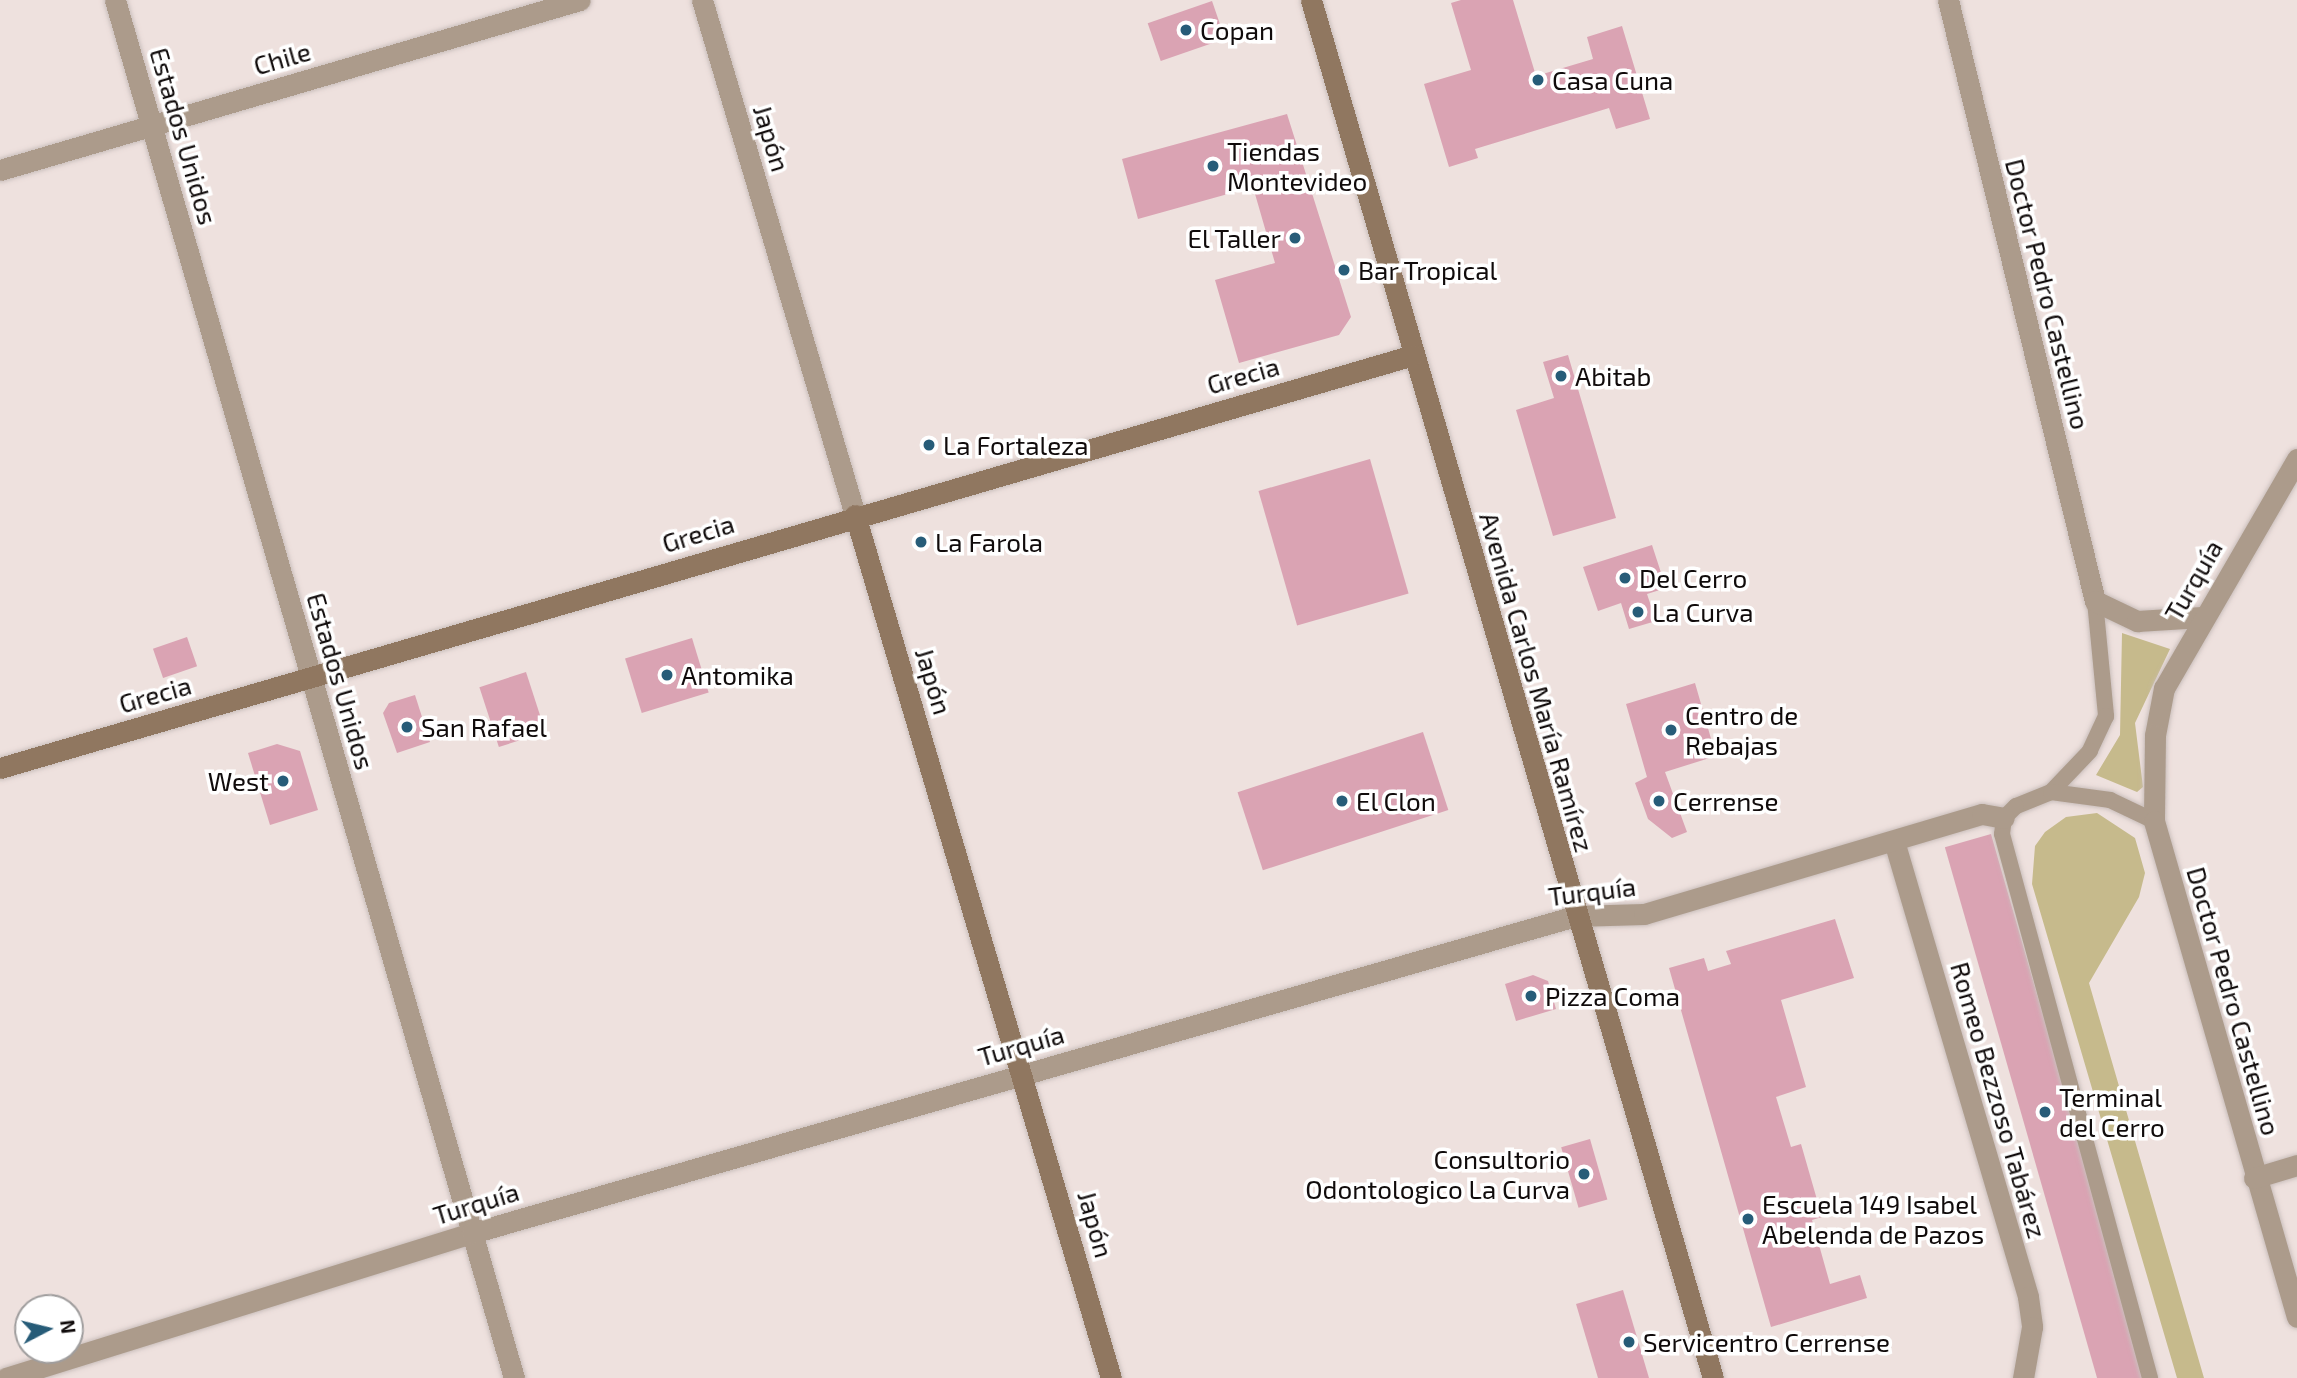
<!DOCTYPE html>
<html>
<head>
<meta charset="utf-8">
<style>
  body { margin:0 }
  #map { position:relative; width:2297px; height:1378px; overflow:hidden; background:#eee1de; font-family:"Exo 2",sans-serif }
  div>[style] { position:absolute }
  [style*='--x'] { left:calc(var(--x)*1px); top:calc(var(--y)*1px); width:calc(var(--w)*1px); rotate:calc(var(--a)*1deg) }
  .green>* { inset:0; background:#c6ba8c }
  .building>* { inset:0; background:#daa3b3; transform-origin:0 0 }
  .roads { filter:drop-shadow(0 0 2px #cabfbc) drop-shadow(0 0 2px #cabfbc) }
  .lane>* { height:16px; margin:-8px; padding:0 8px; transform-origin:8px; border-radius:8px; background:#ac9b8b }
  .street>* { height:21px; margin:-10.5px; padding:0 10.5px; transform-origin:10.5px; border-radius:10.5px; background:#ac9b8b }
  .secondary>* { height:21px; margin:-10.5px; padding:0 10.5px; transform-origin:10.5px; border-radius:10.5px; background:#907760 }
  .dots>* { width:19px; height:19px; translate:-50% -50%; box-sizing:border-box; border:4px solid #fff; border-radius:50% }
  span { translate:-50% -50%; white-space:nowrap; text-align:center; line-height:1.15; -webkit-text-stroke:7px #fff; paint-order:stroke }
  .poi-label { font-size:26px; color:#100b0b }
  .left { translate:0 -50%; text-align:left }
  .right { translate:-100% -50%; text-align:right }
  .street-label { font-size:26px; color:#100b0b }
  .north { position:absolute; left:14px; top:1294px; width:70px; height:70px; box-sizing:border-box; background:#fff; border:2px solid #9f9d9d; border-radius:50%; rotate:83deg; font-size:19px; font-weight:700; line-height:28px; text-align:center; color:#100b0b }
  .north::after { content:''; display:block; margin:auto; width:24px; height:32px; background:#275c78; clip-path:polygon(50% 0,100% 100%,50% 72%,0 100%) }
</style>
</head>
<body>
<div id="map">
  <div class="green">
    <div style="clip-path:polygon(2122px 633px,2170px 649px,2135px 723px,2143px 787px,2137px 792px,2096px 775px,2120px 735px)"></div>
    <div style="clip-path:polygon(2097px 813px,2135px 838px,2145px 873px,2139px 897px,2089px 983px,2204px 1378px,2177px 1378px,2032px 884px,2035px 846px,2045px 832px,2066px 817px)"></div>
  </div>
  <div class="building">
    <div style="clip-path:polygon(1461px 0,1513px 0,1536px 76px,1593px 59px,1587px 37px,1622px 26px,1650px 119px,1616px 129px,1609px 108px,1475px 149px,1478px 158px,1449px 167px,1424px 84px,1471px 70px,1451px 3px)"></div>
    <div style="left:1212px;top:1px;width:40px;height:68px;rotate:71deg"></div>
    <div style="clip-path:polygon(1287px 114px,1351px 317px,1339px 335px,1239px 363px,1215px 280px,1275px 263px,1253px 187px,1138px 219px,1122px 159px)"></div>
    <div style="clip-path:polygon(1568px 355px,1616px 518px,1553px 536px,1516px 410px,1554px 398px,1543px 362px)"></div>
    <div style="left:1370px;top:459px;width:140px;height:116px;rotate:74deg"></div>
    <div style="clip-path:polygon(1652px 545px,1666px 588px,1647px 594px,1656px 621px,1629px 629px,1621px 603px,1598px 611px,1583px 567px)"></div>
    <div style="left:187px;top:637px;width:31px;height:36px;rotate:71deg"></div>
    <div style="left:692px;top:638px;width:57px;height:70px;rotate:73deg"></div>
    <div style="left:526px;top:672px;width:63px;height:49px;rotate:72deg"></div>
    <div style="clip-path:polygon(1695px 683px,1716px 756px,1665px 772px,1687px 832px,1672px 838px,1648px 819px,1635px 783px,1647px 777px,1626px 704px)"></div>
    <div style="clip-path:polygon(415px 695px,430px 742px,397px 753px,383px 713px,389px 703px)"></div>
    <div style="left:1423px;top:732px;width:82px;height:195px;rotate:72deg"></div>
    <div style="clip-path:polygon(277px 744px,300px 751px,318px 810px,270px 825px,248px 753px)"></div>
    <div style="left:1991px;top:834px;width:565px;height:48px;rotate:74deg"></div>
    <div style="clip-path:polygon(1835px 919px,1854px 978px,1781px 1000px,1806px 1087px,1776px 1097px,1791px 1147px,1801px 1144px,1822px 1217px,1812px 1220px,1830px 1284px,1860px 1275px,1867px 1298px,1771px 1327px,1669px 968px,1704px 958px,1708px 971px,1731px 964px,1726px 951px)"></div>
    <div style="clip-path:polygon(1533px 975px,1548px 981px,1556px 1009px,1516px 1021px,1505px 984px)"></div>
    <div style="left:1590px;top:1139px;width:63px;height:30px;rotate:74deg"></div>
    <div style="clip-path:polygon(1623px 1290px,1649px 1378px,1598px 1378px,1576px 1304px)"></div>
  </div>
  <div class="roads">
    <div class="lane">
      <div style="--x:2095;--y:601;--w:116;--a:84.5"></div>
      <div style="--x:2106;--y:716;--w:38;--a:115"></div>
      <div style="--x:2090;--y:751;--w:57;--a:133.6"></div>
      <div style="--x:2051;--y:792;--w:38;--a:158"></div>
      <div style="--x:2016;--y:806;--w:17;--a:135"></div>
      <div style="--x:2004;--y:818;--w:16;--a:97"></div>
      <div style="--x:2002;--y:834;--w:564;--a:74.78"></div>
      <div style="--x:2051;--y:792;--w:60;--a:7.7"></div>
      <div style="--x:2110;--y:800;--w:49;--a:25.5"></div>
    </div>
    <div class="street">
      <div style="--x:115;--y:0;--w:1435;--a:73.85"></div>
      <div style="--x:702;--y:0;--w:537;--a:73.45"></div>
      <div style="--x:1948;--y:0;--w:619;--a:76.26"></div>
      <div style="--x:2095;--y:601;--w:47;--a:25.5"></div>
      <div style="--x:2137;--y:621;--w:65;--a:-3.5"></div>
      <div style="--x:0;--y:170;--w:604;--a:-16.34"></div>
      <div style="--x:2297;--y:459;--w:265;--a:120.1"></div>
      <div style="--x:2164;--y:688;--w:48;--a:100.8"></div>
      <div style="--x:2155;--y:735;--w:86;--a:90.7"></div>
      <div style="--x:2154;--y:821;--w:516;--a:73.92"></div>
      <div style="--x:1894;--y:841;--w:475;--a:73.6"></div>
      <div style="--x:2028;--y:1297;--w:30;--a:82"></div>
      <div style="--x:2032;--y:1327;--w:52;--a:100"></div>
      <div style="--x:2254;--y:1178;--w:45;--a:-16.8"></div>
      <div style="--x:6;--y:1378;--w:488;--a:-17.3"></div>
      <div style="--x:472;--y:1233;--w:1148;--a:-16.03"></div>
      <div style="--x:1575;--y:916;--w:69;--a:-1.7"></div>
      <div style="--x:1644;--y:914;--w:352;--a:-16.5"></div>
      <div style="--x:1982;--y:814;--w:22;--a:10"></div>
    </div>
    <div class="secondary">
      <div style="--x:1311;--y:0;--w:1435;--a:73.74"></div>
      <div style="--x:855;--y:515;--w:900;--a:73.48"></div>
      <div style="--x:0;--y:768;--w:1472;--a:-16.29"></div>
    </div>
  </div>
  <div class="dots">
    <div style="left:1186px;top:30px;background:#275c78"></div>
    <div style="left:1538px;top:80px;background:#275c78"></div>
    <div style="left:1213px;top:166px;background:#275c78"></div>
    <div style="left:1295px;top:238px;background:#275c78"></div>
    <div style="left:1344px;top:270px;background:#275c78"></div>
    <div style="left:1561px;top:376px;background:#275c78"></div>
    <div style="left:929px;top:445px;background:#275c78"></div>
    <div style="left:921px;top:542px;background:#275c78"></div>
    <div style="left:1625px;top:578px;background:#275c78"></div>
    <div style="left:1638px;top:612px;background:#275c78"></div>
    <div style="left:667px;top:675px;background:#275c78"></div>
    <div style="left:407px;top:727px;background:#275c78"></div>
    <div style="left:1671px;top:730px;background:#275c78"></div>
    <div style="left:283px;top:781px;background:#275c78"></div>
    <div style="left:1342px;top:801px;background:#275c78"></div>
    <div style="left:1659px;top:801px;background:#275c78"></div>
    <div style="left:1531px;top:996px;background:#275c78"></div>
    <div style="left:2045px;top:1112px;background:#275c78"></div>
    <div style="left:1584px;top:1174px;background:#275c78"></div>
    <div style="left:1748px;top:1219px;background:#275c78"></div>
    <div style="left:1629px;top:1342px;background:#275c78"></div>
  </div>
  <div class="poi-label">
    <span class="left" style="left:1200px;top:30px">Copan</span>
    <span class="left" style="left:1552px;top:80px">Casa Cuna</span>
    <span class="left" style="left:1227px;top:166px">Tiendas<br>Montevideo</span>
    <span class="right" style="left:1281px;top:238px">El Taller</span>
    <span class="left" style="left:1358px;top:270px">Bar Tropical</span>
    <span class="left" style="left:1575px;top:376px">Abitab</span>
    <span class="left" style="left:943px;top:445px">La Fortaleza</span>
    <span class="left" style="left:935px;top:542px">La Farola</span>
    <span class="left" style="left:1639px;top:578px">Del Cerro</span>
    <span class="left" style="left:1652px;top:612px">La Curva</span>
    <span class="left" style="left:681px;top:675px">Antomika</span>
    <span class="left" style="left:1685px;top:730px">Centro de<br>Rebajas</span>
    <span class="left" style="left:421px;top:727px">San Rafael</span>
    <span class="right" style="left:269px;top:781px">West</span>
    <span class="left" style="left:1356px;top:801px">El Clon</span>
    <span class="left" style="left:1673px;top:801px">Cerrense</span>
    <span class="left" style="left:1545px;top:996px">Pizza Coma</span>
    <span class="left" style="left:2059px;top:1112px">Terminal<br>del Cerro</span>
    <span class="right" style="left:1570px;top:1174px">Consultorio<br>Odontologico La Curva</span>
    <span class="left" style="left:1762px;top:1219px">Escuela 149 Isabel<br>Abelenda de Pazos</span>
    <span class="left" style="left:1643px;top:1342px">Servicentro Cerrense</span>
  </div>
  <div class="street-label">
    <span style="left:282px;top:58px;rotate:-16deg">Chile</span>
    <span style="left:184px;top:136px;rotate:74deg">Estados Unidos</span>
    <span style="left:772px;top:138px;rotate:73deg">Japón</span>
    <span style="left:2048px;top:294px;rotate:76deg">Doctor Pedro Castellino</span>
    <span style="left:1243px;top:375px;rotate:-16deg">Grecia</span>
    <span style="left:698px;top:533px;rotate:-17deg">Grecia</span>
    <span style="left:2193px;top:580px;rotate:-60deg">Turquía</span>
    <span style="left:341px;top:681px;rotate:74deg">Estados Unidos</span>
    <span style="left:934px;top:681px;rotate:73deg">Japón</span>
    <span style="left:1537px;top:682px;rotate:74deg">Avenida Carlos María Ramírez</span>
    <span style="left:155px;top:694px;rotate:-16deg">Grecia</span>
    <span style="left:1592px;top:891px;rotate:-7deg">Turquía</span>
    <span style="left:2234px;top:1001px;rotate:74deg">Doctor Pedro Castellino</span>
    <span style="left:1021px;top:1045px;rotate:-16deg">Turquía</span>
    <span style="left:1999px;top:1100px;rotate:74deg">Romeo Bezzoso Tabárez</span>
    <span style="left:476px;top:1203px;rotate:-17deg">Turquía</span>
    <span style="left:1096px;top:1224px;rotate:74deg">Japón</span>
  </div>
  <div class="north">N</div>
</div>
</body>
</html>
